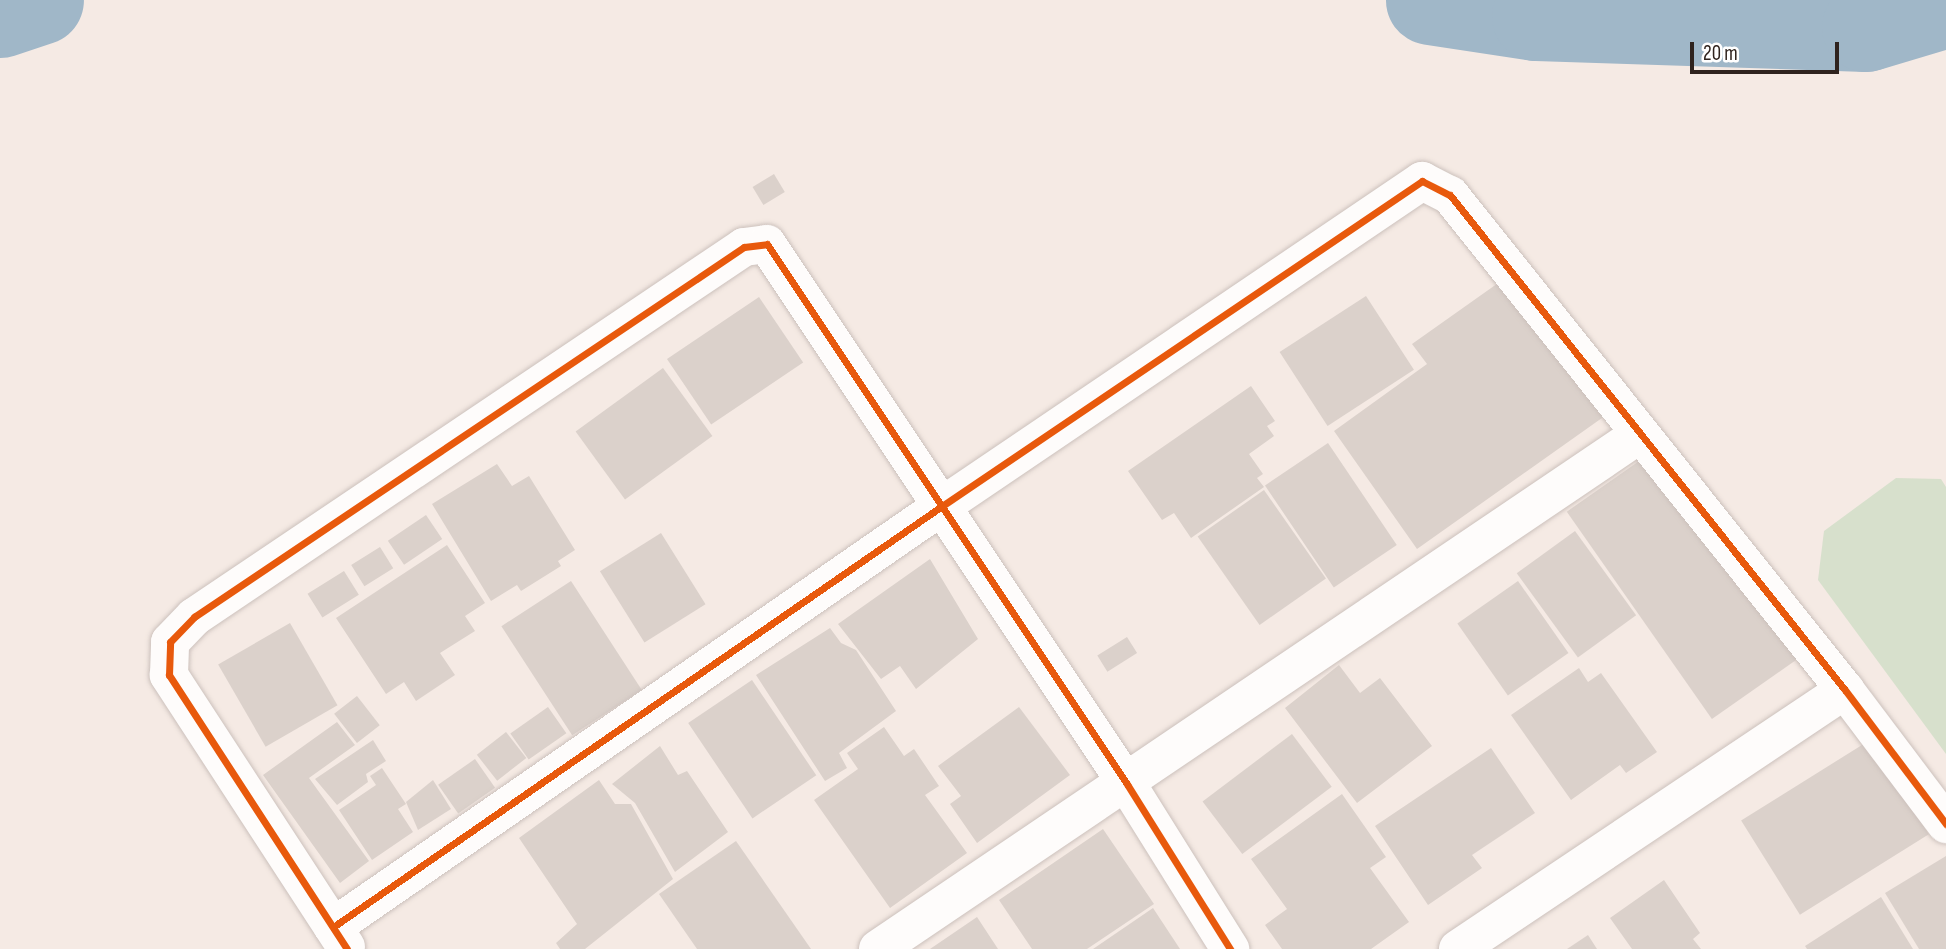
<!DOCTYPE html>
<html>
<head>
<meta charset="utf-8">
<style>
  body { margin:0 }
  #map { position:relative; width:1946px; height:949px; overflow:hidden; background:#f5eae4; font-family:"Sofia Sans Condensed",sans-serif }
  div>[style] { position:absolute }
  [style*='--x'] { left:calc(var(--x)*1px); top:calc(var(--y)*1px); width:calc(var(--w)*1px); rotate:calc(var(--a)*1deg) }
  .green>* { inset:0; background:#d7e0cc }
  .river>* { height:89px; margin:-44.5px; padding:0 44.5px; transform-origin:44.5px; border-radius:44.5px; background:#a0b7c8 }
  .building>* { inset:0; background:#dbd1cb; transform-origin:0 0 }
  .roads { filter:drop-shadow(0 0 2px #ccc1bc) drop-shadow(0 0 2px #ccc1bc) }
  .minor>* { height:38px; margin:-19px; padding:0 19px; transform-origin:19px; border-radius:19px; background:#fefcfb }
  .cycleway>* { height:7px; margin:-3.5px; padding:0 3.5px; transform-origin:3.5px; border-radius:3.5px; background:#e8590c }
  span { translate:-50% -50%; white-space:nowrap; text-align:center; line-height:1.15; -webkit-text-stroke:6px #fff; paint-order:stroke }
  .scale { position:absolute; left:1690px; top:42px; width:149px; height:32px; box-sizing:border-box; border:4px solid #2f231e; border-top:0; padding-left:9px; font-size:21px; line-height:24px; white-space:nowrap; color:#2f231e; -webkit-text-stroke:5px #fff; paint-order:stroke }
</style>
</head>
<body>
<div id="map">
  <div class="green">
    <div style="clip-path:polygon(1896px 478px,1941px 479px,1946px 487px,1946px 754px,1818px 580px,1824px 531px)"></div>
  </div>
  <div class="river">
    <div style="--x:1430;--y:0;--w:107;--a:8.6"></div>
    <div style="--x:1536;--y:16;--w:330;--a:1.9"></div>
    <div style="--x:1866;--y:27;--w:84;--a:-16.7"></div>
    <div style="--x:0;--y:13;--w:41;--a:-18.4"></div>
  </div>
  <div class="building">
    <div style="left:774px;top:174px;width:21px;height:25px;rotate:59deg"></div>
    <div style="clip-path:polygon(1501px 281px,1609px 413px,1417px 549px,1334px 431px,1427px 364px,1412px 344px)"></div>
    <div style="left:1366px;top:296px;width:88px;height:103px;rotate:57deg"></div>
    <div style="left:759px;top:297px;width:79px;height:111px;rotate:56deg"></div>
    <div style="left:663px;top:368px;width:84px;height:108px;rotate:54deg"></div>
    <div style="clip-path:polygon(1251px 386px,1275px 421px,1267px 426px,1274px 436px,1249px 454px,1263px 474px,1257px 478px,1264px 487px,1191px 538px,1174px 513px,1162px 520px,1128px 471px)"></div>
    <div style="left:1328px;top:443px;width:123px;height:76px;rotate:56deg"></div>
    <div style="left:1652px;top:452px;width:253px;height:104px;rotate:55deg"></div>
    <div style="clip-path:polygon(497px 464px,512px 486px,529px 476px,575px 550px,558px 561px,561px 566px,521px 591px,517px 585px,491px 601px,432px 504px)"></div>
    <div style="left:1264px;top:490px;width:108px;height:81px;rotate:55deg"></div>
    <div style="left:426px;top:515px;width:29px;height:46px;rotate:56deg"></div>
    <div style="left:1575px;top:531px;width:104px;height:72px;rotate:54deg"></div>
    <div style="left:661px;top:533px;width:84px;height:72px;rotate:58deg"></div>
    <div style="clip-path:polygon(447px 545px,485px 603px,465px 616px,475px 631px,440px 653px,455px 675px,416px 701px,404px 682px,386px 694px,336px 618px)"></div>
    <div style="left:380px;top:547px;width:25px;height:34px;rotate:58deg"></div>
    <div style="clip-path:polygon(930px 559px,978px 639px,916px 689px,900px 666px,881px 679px,838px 624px)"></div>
    <div style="left:344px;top:571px;width:28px;height:43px;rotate:58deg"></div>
    <div style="left:571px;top:581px;width:130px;height:83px;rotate:57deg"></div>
    <div style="left:1518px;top:581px;width:88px;height:74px;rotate:55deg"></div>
    <div style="left:290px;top:623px;width:95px;height:83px;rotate:60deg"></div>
    <div style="clip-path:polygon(830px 628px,841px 643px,856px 650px,896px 711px,839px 753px,847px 768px,825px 781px,756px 675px)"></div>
    <div style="left:1127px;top:637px;width:19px;height:35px;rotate:58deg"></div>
    <div style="clip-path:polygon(1339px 665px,1360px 693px,1380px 678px,1432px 746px,1357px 803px,1285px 708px)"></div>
    <div style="clip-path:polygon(1579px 668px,1588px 682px,1601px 673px,1657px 752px,1626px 773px,1620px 765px,1571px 800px,1511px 715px)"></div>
    <div style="left:752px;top:680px;width:115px;height:77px;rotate:56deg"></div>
    <div style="left:357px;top:696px;width:37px;height:29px;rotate:52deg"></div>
    <div style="left:548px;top:707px;width:32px;height:46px;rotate:55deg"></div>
    <div style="clip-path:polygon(1019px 707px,1070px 775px,977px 843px,950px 804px,961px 796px,938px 766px)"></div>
    <div style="clip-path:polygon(337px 722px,355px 745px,309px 778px,369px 861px,340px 883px,263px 775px)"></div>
    <div style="clip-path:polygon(884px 727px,904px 756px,914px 749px,939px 786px,925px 795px,967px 853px,890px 908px,814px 800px,858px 769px,847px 753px)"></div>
    <div style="left:506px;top:732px;width:33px;height:37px;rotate:52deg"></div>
    <div style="left:1292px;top:734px;width:66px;height:112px;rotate:53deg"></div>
    <div style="clip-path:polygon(373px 740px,386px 761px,366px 774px,368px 782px,337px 805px,315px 779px)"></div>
    <div style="left:1870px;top:740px;width:111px;height:152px;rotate:58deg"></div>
    <div style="clip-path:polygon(660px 746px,678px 775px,687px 771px,728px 832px,675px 872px,635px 803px,612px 784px)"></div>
    <div style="clip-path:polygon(1491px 748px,1535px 813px,1472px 855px,1482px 868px,1428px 905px,1375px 826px)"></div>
    <div style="left:475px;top:759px;width:35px;height:45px;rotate:55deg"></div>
    <div style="clip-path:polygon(382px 768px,406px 804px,398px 809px,413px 832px,372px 860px,339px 810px,376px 785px,370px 776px)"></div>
    <div style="clip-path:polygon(433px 780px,451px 809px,418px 830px,406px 802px)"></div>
    <div style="clip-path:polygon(599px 780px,615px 804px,631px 804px,673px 879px,585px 949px,560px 949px,556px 943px,577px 924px,519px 838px)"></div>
    <div style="clip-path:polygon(1342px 794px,1386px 857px,1370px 868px,1409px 922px,1371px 949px,1282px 949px,1265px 925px,1287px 909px,1251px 859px)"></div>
    <div style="clip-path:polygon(1103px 829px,1154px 904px,1087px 949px,1032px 949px,999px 900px)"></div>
    <div style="clip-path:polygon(736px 841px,811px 949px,697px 949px,659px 894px)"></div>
    <div style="clip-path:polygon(1946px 856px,1946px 949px,1919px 949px,1885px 893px)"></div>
    <div style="clip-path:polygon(1664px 880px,1700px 933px,1693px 939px,1701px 949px,1632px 949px,1610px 918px)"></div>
    <div style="clip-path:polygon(1881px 897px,1913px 949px,1807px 949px,1805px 946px)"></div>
    <div style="clip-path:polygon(1153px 908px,1180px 949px,1093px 949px)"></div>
    <div style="clip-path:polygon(977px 917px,998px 949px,930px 949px)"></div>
    <div style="clip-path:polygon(1588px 935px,1597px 949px,1567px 949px)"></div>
  </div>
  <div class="roads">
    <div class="minor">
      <div style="--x:333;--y:927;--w:740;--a:-34.66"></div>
      <div style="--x:942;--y:506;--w:580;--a:-34.1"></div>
      <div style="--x:1422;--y:181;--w:31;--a:27"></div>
      <div style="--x:1450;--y:195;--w:633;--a:51.41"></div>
      <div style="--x:1845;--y:690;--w:168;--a:53"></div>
      <div style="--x:346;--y:947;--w:325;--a:-123.1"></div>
      <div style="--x:169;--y:675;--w:33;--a:-88"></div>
      <div style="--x:170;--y:642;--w:35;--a:-46"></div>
      <div style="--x:194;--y:617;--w:663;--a:-33.93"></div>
      <div style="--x:744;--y:247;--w:23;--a:-7"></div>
      <div style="--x:767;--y:244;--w:649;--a:56.31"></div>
      <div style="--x:1127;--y:784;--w:195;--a:58"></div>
      <div style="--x:878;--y:949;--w:920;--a:-34.05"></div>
      <div style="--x:1458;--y:949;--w:466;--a:-33.8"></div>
    </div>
  </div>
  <div class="cycleway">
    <div style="--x:333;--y:927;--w:740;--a:-34.66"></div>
    <div style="--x:942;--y:506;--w:580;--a:-34.1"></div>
    <div style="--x:1422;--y:181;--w:31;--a:27"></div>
    <div style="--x:1450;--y:195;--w:633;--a:51.41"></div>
    <div style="--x:1845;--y:690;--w:168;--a:53"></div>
    <div style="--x:347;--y:949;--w:327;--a:-123"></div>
    <div style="--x:169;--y:675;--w:33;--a:-88"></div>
    <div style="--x:170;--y:642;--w:35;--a:-46"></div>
    <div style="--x:194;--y:617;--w:663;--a:-33.93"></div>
    <div style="--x:744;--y:247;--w:23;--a:-7"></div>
    <div style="--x:767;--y:244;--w:649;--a:56.31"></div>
    <div style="--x:1127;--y:784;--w:195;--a:58"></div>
  </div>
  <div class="scale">20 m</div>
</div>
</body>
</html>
